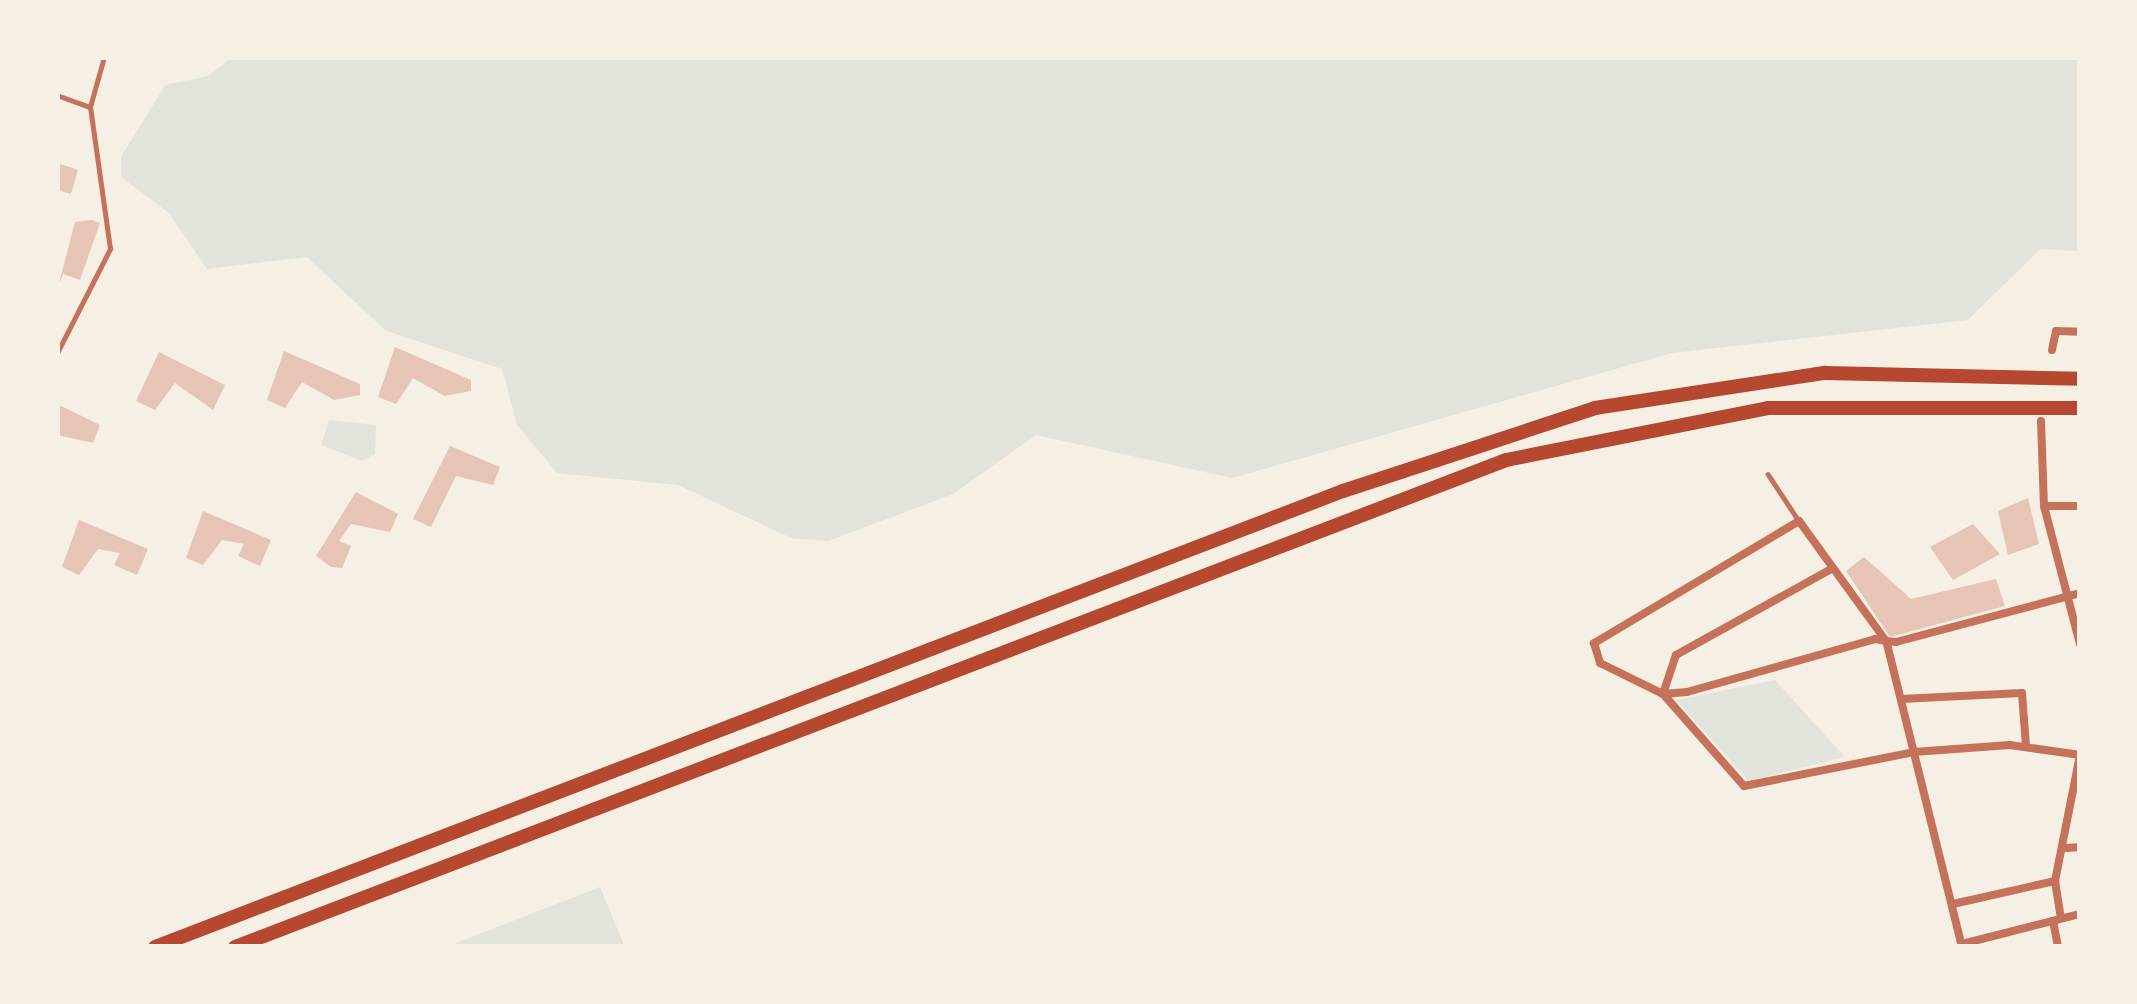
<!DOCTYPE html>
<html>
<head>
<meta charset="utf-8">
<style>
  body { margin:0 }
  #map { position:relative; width:2137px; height:1004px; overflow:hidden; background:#f6efe4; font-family:"Titillium Web",sans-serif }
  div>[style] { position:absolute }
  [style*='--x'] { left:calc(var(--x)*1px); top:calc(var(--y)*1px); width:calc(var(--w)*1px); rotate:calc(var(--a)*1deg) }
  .green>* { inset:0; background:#e2e4dc }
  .building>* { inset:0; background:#e6c5b7 }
  .service>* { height:4.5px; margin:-2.25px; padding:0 2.25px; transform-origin:2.25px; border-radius:2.25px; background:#c5725c }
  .minor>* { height:8px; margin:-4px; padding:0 4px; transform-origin:4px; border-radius:4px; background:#c5725c }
  .motorway>* { height:14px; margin:-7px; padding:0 7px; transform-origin:7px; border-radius:7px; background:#b5482f }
  span { translate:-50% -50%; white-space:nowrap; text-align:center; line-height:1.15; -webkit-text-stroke:12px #f6efe4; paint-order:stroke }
  .frame { position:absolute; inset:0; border:60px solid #f6efe4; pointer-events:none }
</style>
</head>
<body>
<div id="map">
  <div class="green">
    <div style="clip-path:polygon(232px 57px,2080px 57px,2080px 251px,2040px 249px,1968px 320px,1672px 353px,1232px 478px,1036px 435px,953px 494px,828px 541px,791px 538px,678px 485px,557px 473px,517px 425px,502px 369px,386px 331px,307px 257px,207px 269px,169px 213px,121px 177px,121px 157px,165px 85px,208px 76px)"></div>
    <div style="clip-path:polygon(329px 420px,376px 425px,375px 454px,362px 461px,321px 445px)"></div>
    <div style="clip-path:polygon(1775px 680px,1845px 757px,1749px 781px,1676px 700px)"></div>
    <div style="clip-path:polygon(600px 887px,625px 947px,446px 947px)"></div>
  </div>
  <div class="building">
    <div style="clip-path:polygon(57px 163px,78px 170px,71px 194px,57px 190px)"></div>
    <div style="clip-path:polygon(92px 220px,100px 223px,80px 280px,63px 274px,57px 291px,75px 222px)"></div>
    <div style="clip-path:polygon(395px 347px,471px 380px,471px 391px,445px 396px,413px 378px,396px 404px,378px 397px)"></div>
    <div style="clip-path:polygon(284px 351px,360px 384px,360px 395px,334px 400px,302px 382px,285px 408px,267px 400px)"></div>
    <div style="clip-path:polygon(159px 352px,225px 385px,213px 410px,175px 383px,155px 410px,136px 401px)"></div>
    <div style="clip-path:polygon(57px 404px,100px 425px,93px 443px,57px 435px)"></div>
    <div style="clip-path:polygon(450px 446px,500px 467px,493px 485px,456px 476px,431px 527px,413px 519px)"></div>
    <div style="clip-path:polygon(356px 492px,398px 514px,390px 532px,351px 524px,339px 541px,351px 546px,342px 568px,331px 567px,316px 556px)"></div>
    <div style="clip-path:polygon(2028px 498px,2039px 544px,2008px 555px,1998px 511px)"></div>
    <div style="clip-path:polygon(203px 511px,271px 540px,260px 566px,238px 556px,244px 544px,222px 540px,203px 565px,186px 558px)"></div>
    <div style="clip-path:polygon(79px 520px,148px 549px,137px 575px,114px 565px,120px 553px,98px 549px,79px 575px,62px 567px)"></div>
    <div style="clip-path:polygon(1973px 524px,2000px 554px,1953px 580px,1930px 547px)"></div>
    <div style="clip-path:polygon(1864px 557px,1911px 599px,1996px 579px,2005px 606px,1890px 637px,1846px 571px)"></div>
  </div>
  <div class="service">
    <div style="--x:57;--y:95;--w:35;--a:20"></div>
    <div style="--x:57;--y:353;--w:117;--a:-63"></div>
    <div style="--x:110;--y:249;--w:143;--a:-98"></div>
    <div style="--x:90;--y:107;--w:52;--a:-74.4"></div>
    <div style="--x:1768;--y:474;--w:56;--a:56.6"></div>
  </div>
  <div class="minor">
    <div style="--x:2052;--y:350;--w:19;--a:-78"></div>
    <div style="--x:2056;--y:331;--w:24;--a:2"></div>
    <div style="--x:2041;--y:421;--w:85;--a:88"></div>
    <div style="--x:2080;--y:506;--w:36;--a:180"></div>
    <div style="--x:2044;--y:506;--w:143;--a:75.4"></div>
    <div style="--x:1663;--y:694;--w:41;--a:-71.6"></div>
    <div style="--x:1676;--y:655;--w:179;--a:-29"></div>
    <div style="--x:1664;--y:695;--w:121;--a:48.7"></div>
    <div style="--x:1744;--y:786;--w:173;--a:-11.3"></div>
    <div style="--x:1914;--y:752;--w:96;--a:-4.2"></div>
    <div style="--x:2010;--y:745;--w:71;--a:8.1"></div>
    <div style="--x:2080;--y:755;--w:128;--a:101.2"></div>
    <div style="--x:2055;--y:881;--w:37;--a:81"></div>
    <div style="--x:1901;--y:699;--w:121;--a:-2.8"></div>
    <div style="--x:2022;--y:693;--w:53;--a:85.7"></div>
    <div style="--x:2067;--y:848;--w:13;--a:-4"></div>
    <div style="--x:1953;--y:904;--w:105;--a:-12.7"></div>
    <div style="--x:2053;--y:921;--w:26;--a:79"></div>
    <div style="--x:1962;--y:944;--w:122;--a:-14.3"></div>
    <div style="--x:1962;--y:947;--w:315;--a:-103.9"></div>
    <div style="--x:1886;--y:641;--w:148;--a:-125.9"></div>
    <div style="--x:1799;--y:521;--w:239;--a:149.2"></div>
    <div style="--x:1594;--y:643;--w:21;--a:73"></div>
    <div style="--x:1600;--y:663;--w:70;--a:26.2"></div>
    <div style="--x:1663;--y:694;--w:24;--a:-5"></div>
    <div style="--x:1687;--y:692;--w:195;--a:-15.7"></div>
    <div style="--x:1875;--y:639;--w:11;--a:10"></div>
    <div style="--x:1886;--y:641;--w:10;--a:6"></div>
    <div style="--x:1896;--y:642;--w:190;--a:-14.9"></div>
  </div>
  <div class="motorway">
    <div style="--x:155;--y:947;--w:1273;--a:-21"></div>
    <div style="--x:1343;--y:491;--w:265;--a:-18.2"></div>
    <div style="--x:1595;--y:408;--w:233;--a:-8.7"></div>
    <div style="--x:1825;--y:373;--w:255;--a:1.3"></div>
    <div style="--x:235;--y:947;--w:1361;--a:-20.96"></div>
    <div style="--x:1506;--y:460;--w:267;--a:-11.2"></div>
    <div style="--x:1768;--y:408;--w:312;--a:0"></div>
  </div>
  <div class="frame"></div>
</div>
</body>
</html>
